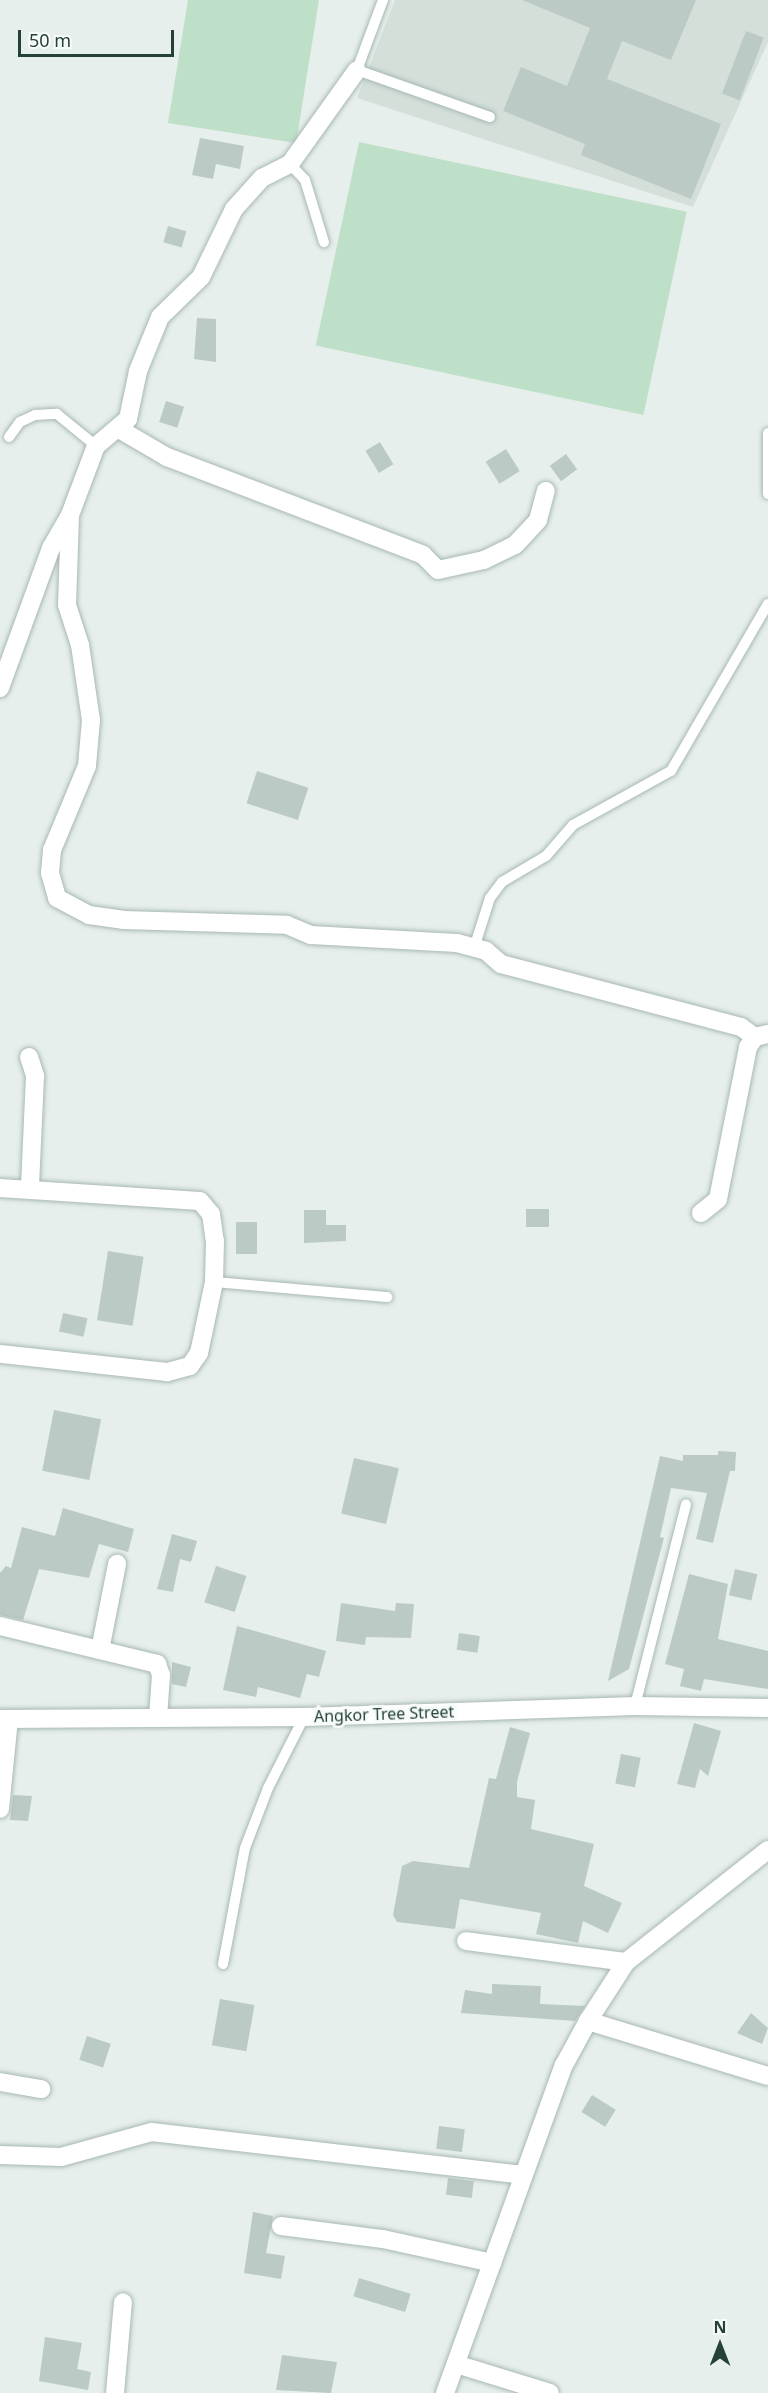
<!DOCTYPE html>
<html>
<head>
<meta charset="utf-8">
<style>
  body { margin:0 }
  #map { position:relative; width:768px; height:2393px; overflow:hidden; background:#e6efeb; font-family:"Noto Sans",sans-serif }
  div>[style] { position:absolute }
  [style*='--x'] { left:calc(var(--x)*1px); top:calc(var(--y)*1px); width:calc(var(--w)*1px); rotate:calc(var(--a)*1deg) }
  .built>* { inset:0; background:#d4dfda }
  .green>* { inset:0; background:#bfe0c8; transform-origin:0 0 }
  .building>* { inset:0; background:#bbcac4; transform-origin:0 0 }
  .roads { filter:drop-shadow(0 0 2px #a8b8b2) drop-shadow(0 0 2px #a8b8b2) }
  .service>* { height:10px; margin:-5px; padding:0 5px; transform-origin:5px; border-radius:5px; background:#fff }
  .minor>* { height:18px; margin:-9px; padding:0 9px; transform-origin:9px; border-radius:9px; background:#fff }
  .tertiary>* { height:18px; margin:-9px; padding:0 9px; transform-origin:9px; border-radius:9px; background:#fff }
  span { translate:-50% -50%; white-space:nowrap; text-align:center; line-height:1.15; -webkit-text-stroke:6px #f7fbf9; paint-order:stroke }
  .street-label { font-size:16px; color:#24423a }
  .north { position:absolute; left:690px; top:2315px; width:60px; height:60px; -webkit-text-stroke:4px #f7fbf9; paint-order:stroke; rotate:0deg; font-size:16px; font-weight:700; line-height:24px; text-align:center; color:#24423a }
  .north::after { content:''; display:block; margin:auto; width:21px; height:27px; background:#24423a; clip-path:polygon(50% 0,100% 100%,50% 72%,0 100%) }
  .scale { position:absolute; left:18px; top:30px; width:156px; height:27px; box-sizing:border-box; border:3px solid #24423a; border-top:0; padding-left:8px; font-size:18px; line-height:21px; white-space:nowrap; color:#24423a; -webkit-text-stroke:4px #f7fbf9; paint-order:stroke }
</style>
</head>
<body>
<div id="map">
  <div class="built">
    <div style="clip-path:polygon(395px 0,768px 0,768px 42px,693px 207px,357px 98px)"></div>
  </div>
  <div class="green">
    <div style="clip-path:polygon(188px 0,319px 0,296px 143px,168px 123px)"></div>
    <div style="left:359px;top:142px;width:335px;height:208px;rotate:12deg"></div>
  </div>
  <div class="building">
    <div style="clip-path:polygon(522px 0,696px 0,671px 60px,622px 41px,607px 79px,721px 124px,691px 199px,581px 155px,585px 144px,503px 111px,521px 67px,567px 86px,590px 28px)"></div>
    <div style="left:746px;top:31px;width:19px;height:67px;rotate:21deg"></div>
    <div style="clip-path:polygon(200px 138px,244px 146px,240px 169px,216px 164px,213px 179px,192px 175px)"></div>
    <div style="left:168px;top:226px;width:19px;height:17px;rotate:16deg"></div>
    <div style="clip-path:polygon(197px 318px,216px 319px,216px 362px,194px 359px)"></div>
    <div style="left:166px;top:401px;width:19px;height:22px;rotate:18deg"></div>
    <div style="left:380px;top:442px;width:26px;height:17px;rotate:59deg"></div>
    <div style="left:506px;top:449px;width:26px;height:24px;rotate:58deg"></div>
    <div style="left:566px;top:454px;width:19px;height:20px;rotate:54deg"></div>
    <div style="left:257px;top:771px;width:54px;height:34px;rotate:18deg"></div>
    <div style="left:526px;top:1209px;width:23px;height:18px"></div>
    <div style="clip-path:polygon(304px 1210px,326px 1210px,326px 1225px,346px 1225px,346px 1241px,304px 1243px)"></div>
    <div style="left:236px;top:1222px;width:21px;height:32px"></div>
    <div style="left:108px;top:1251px;width:36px;height:70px;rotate:9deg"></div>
    <div style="left:63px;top:1313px;width:25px;height:19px;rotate:12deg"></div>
    <div style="left:54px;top:1410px;width:48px;height:62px;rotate:11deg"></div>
    <div style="clip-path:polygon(718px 1451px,736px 1452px,735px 1471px,730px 1471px,713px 1543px,696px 1539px,707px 1493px,671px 1488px,660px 1537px,664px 1538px,629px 1669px,608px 1681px,660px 1456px,683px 1461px,683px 1455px,718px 1455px)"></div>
    <div style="left:354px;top:1458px;width:46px;height:57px;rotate:13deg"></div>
    <div style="clip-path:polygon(63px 1508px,134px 1529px,128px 1552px,99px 1544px,89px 1578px,39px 1569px,23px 1620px,0 1615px,0 1573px,6px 1566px,11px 1568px,22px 1527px,55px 1536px)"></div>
    <div style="clip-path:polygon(172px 1534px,197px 1541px,191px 1562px,180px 1559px,173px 1592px,157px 1589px)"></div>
    <div style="left:216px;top:1566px;width:32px;height:38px;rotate:18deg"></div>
    <div style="left:735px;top:1569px;width:23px;height:27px;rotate:13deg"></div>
    <div style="clip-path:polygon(689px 1574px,728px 1584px,718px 1639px,768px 1651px,768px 1689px,704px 1679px,701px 1691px,680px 1686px,684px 1669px,665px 1664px)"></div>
    <div style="clip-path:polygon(341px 1603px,395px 1611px,396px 1603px,414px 1604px,411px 1638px,366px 1637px,365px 1645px,336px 1641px)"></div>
    <div style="clip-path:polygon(237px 1626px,326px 1651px,319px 1677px,307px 1674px,300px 1698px,258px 1687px,256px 1697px,223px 1690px)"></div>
    <div style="left:459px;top:1633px;width:21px;height:17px;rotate:8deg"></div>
    <div style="clip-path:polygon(172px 1662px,191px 1667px,186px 1687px,172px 1684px)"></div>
    <div style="clip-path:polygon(694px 1723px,721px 1731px,708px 1776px,700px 1769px,695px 1788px,677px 1784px)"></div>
    <div style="clip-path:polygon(510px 1727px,530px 1733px,517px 1782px,517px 1797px,535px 1800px,531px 1829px,594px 1844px,584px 1886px,622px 1903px,608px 1933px,583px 1921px,578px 1943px,536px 1934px,541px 1913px,460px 1899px,455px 1929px,397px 1922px,393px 1915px,402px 1866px,413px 1861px,469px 1868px,489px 1778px,496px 1779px)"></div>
    <div style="left:621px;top:1754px;width:20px;height:30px;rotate:11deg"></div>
    <div style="clip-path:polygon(13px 1795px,32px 1796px,28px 1821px,10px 1820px)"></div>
    <div style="clip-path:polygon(492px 1984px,541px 1986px,540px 2004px,585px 2006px,575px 2021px,461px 2013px,465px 1990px,492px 1994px)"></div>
    <div style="left:220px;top:1999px;width:35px;height:47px;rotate:10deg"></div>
    <div style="clip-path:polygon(751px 2013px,768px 2028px,762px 2044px,737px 2033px)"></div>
    <div style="left:87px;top:2036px;width:25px;height:25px;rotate:18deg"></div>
    <div style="left:592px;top:2095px;width:28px;height:20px;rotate:32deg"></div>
    <div style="left:439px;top:2126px;width:26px;height:23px;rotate:7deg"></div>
    <div style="left:448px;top:2178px;width:26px;height:17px;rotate:7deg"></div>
    <div style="clip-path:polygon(253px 2212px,273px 2216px,266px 2253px,285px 2256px,281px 2279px,244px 2273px)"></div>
    <div style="left:359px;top:2278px;width:54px;height:19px;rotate:17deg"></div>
    <div style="clip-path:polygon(45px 2337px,82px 2343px,77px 2369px,91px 2372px,88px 2390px,39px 2381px)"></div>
    <div style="clip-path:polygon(282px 2355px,337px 2362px,331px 2393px,276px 2390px)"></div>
  </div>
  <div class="roads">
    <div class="service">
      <div style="--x:383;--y:0;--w:75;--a:110.4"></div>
      <div style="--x:357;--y:70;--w:141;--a:19.5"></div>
      <div style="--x:290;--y:164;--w:22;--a:47"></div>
      <div style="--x:305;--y:180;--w:65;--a:73"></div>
      <div style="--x:768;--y:433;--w:61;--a:90"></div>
      <div style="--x:9;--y:437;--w:19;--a:-54"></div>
      <div style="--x:20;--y:422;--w:17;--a:-25"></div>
      <div style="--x:35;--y:415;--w:22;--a:-3"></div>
      <div style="--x:57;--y:414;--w:50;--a:39.4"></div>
      <div style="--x:474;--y:948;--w:52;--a:-72.3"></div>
      <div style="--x:490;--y:898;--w:20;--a:-53"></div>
      <div style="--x:502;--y:882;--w:51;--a:-30.6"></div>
      <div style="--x:546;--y:856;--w:41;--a:-48.9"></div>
      <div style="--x:573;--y:825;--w:112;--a:-28.9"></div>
      <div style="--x:671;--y:771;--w:193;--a:-59.9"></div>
      <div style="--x:214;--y:1282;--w:174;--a:5"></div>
      <div style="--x:635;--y:1706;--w:208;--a:-75.8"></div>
      <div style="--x:223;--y:1964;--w:118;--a:-79.3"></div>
      <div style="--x:245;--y:1848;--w:64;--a:-69"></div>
      <div style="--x:268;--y:1788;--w:80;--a:-63.1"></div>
    </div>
    <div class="minor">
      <div style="--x:119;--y:429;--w:56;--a:30.3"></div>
      <div style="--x:167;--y:457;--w:274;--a:20.9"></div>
      <div style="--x:423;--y:555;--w:21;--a:45"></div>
      <div style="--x:438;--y:570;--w:47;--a:-12.3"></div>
      <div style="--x:484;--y:560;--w:34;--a:-26"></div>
      <div style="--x:515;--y:545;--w:34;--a:-47"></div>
      <div style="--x:538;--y:520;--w:30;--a:-75"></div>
      <div style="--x:70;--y:515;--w:90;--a:91.9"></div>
      <div style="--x:67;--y:605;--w:42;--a:72"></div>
      <div style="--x:80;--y:645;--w:76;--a:81.7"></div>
      <div style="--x:91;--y:720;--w:46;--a:95"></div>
      <div style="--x:87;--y:766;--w:91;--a:112.6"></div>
      <div style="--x:52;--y:850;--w:23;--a:95"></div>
      <div style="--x:50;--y:873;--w:26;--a:74"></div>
      <div style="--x:57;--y:898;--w:36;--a:28"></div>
      <div style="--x:89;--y:915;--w:34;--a:8"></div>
      <div style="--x:123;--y:920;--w:164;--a:1.7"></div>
      <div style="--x:287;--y:925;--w:26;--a:23"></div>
      <div style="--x:311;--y:935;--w:146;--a:3.1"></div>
      <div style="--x:457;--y:943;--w:30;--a:15"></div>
      <div style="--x:486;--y:951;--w:20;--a:41"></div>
      <div style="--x:501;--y:964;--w:248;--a:14.7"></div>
      <div style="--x:741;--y:1027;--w:17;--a:36"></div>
      <div style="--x:0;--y:688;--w:149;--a:-70"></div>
      <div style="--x:51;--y:548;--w:38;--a:-60"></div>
      <div style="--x:70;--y:515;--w:74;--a:-69.4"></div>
      <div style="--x:96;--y:446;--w:42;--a:-40.2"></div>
      <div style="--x:128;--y:419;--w:49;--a:-78.2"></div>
      <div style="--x:138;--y:371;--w:58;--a:-67.8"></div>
      <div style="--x:160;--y:317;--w:57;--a:-44.3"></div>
      <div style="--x:201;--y:277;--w:76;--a:-64.1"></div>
      <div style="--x:234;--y:209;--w:42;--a:-47.9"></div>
      <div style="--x:262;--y:178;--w:31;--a:-27"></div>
      <div style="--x:290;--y:164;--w:115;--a:-54.5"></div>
      <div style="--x:29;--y:1057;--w:20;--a:72"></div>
      <div style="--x:35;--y:1076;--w:112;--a:92.6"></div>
      <div style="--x:0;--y:1188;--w:200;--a:3.7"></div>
      <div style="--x:200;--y:1201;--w:17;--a:50"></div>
      <div style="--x:211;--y:1214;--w:27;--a:82"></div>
      <div style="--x:215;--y:1241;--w:41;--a:91.4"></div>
      <div style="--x:214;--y:1282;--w:73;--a:101.9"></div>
      <div style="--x:199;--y:1353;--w:16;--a:125"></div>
      <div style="--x:190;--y:1366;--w:24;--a:165"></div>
      <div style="--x:167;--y:1372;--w:168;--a:-173.8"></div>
      <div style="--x:701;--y:1213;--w:22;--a:-39"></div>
      <div style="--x:718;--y:1199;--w:155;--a:-78.8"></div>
      <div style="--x:748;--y:1047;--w:12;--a:-55"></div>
      <div style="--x:755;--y:1037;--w:13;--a:-13"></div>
      <div style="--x:0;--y:1626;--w:162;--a:13.6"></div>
      <div style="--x:157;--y:1664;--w:12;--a:70"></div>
      <div style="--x:161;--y:1675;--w:43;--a:94"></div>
      <div style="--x:100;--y:1650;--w:88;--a:-78.8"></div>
      <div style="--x:0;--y:1719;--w:304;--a:-0.4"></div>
      <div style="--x:304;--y:1717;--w:331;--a:-1.9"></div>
      <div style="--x:635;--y:1706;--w:133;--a:0.9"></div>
      <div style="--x:0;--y:1809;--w:90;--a:-84.3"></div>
      <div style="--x:466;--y:1941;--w:161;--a:7.5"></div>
      <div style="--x:588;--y:2021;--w:188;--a:17"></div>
      <div style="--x:0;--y:2082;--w:42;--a:9.7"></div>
      <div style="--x:0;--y:2155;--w:61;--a:1.9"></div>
      <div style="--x:61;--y:2157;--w:94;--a:-15.4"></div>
      <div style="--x:152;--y:2132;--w:373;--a:6.6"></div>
      <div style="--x:281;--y:2226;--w:103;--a:7.3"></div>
      <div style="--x:383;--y:2239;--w:112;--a:12.4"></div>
      <div style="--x:456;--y:2364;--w:98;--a:17.1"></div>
      <div style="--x:115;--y:2393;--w:91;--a:-85"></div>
    </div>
    <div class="tertiary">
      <div style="--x:445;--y:2393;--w:349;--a:-70.1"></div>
      <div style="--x:564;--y:2065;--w:50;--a:-61.4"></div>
      <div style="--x:588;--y:2021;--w:70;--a:-57.2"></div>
      <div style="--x:626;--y:1962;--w:181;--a:-38.3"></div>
    </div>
  </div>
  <div class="street-label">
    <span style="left:384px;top:1714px;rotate:-2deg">Angkor Tree Street</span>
  </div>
  <div class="north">N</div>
  <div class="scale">50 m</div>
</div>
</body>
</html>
